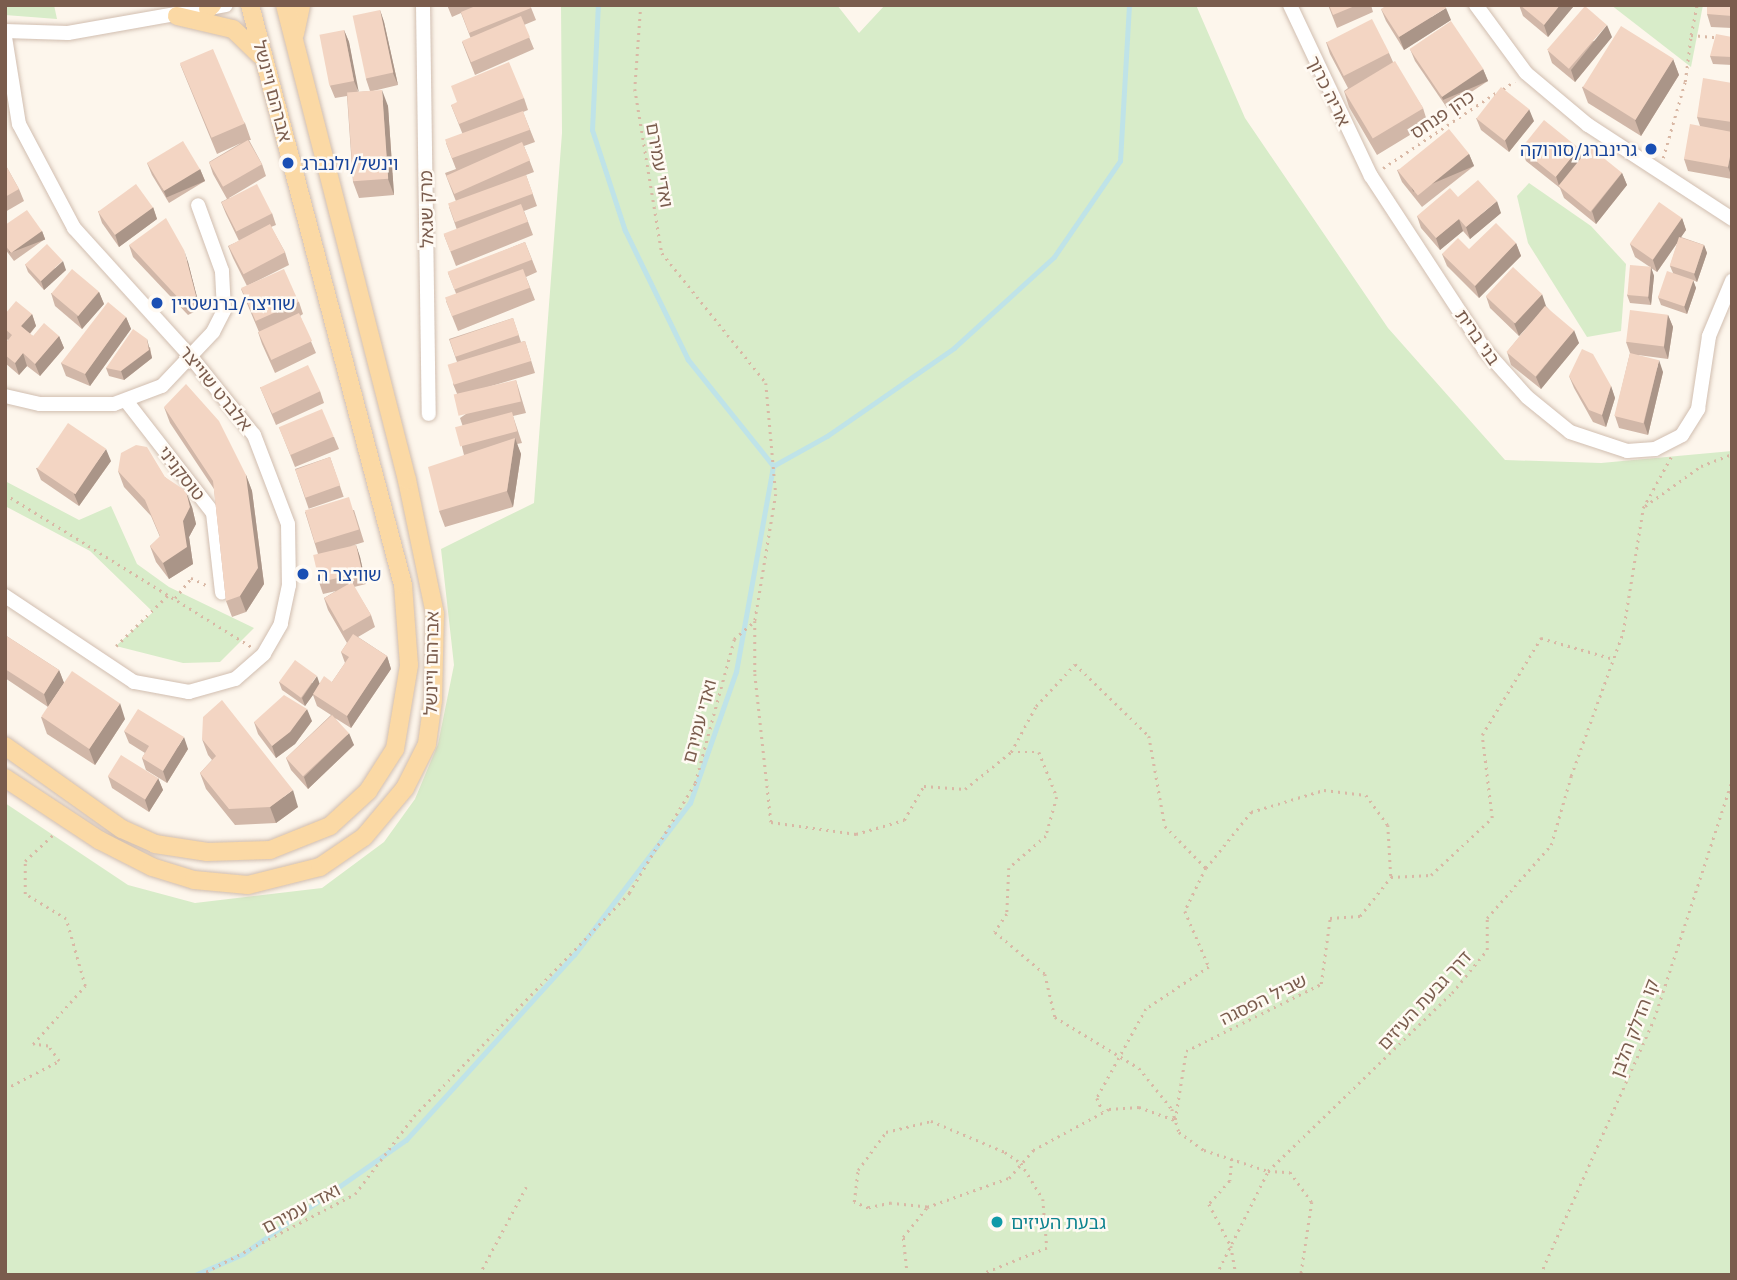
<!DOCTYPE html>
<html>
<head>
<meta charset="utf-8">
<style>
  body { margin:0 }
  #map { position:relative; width:1737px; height:1280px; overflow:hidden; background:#fdf6ec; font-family:"Golos Text","Noto Sans Hebrew",sans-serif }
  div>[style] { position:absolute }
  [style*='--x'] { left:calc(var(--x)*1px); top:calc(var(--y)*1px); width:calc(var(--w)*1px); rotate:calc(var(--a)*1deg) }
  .green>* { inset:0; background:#d8ecc9 }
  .stream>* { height:4.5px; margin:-2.25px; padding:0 2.25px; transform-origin:2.25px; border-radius:2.25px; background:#bfe3e8 }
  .path>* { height:2.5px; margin-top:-1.25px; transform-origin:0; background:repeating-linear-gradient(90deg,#d9b8a5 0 2px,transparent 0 7px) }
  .roads { filter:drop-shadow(0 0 2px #d1beb0) drop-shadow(0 0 2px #d1beb0) }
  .minor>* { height:14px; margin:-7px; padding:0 7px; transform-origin:7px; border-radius:7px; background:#fff }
  .major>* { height:18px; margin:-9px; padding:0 9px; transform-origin:9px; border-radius:9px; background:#fbd9a5 }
  .wall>* { inset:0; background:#d1b7a8; transform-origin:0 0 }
  .shaded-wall>* { inset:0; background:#aa9588; transform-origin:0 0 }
  .building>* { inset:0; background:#f3d5c3; transform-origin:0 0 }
  .dots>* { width:19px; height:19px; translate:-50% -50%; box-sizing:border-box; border:4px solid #fffaf3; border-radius:50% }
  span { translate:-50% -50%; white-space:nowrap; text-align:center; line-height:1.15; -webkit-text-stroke:5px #fffaf3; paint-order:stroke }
  .street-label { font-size:18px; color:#7a5c4d }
  .transit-label { font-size:18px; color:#164399 }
  .right { translate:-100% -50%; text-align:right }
  .left { translate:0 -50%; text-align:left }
  .culture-label { font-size:18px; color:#0d838f }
  .frame { position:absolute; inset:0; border:7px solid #7a5c4d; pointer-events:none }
</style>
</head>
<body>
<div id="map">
  <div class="green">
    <div style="clip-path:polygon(5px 5px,54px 5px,57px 19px,5px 15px)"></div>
    <div style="clip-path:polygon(561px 5px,837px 5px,859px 33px,885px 5px,1196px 5px,1245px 118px,1388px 328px,1505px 460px,1601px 463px,1732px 451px,1732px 1275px,5px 1275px,5px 803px,128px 885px,195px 903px,322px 888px,384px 842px,415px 799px,438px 744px,454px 665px,441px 549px,534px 503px,562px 133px)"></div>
    <div style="clip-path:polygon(1611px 5px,1703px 5px,1691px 67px)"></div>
    <div style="clip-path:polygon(1529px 183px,1591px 226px,1626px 264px,1621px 331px,1587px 337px,1528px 243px,1517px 196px)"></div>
    <div style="clip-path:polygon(5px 481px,79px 520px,111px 506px,137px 564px,169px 587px,254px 628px,220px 662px,183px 663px,116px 646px,153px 612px,90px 551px,5px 506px)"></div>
  </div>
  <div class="stream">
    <div style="--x:773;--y:466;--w:62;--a:-29.1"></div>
    <div style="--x:827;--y:436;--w:155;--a:-34.7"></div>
    <div style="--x:954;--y:348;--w:135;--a:-42.3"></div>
    <div style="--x:1054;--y:257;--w:116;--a:-55.5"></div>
    <div style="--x:1120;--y:161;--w:156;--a:-86.7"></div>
    <div style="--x:195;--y:1275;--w:52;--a:-23.6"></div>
    <div style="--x:243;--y:1254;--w:199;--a:-35"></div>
    <div style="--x:406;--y:1140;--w:250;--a:-47.8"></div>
    <div style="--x:574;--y:955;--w:191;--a:-52.7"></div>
    <div style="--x:690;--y:803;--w:139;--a:-70.7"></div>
    <div style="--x:736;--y:672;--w:209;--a:-79.8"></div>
    <div style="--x:773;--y:466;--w:136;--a:-128.7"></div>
    <div style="--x:688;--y:360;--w:144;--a:-116"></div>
    <div style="--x:625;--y:231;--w:106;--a:-108.1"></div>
    <div style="--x:592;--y:130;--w:125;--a:-87.3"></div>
  </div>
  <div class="path">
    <div style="--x:641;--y:5;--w:84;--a:94.1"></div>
    <div style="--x:635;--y:89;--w:166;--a:80.7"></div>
    <div style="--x:662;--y:253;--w:166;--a:51.3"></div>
    <div style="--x:766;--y:383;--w:111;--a:84.9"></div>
    <div style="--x:776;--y:494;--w:129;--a:99.4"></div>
    <div style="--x:755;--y:621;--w:53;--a:90"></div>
    <div style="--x:755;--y:674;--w:149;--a:83.8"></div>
    <div style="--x:771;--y:822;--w:86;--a:8"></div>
    <div style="--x:856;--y:834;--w:50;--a:-16.3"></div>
    <div style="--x:904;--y:820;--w:39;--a:-60"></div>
    <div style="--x:924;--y:786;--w:41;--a:4.2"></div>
    <div style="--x:965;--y:789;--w:59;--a:-38.8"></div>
    <div style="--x:1011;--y:752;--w:28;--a:0"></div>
    <div style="--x:1039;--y:752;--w:48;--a:68.2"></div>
    <div style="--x:1057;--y:797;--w:41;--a:105.8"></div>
    <div style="--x:1046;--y:836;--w:49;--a:139.1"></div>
    <div style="--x:1009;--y:868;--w:46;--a:92.5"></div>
    <div style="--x:1007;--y:914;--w:22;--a:124"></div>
    <div style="--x:995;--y:932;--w:65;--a:40"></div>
    <div style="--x:1045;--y:974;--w:44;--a:76.9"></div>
    <div style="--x:1055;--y:1017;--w:98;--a:31.3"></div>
    <div style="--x:1139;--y:1068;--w:53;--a:51.2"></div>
    <div style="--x:1172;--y:1109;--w:24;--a:73"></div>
    <div style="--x:1179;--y:1132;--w:31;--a:36"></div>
    <div style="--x:1204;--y:1150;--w:67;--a:18.2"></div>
    <div style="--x:1268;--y:1171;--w:22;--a:3"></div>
    <div style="--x:1290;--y:1172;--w:37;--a:54"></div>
    <div style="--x:1312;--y:1202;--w:74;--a:98.6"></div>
    <div style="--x:1691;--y:35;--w:31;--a:-79"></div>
    <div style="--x:1503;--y:89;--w:14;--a:-34"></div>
    <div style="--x:1663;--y:158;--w:79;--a:-73.9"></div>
    <div style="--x:1685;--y:82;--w:47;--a:-82.7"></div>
    <div style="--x:1691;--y:35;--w:25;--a:5"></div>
    <div style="--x:1383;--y:168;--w:137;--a:-33.7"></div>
    <div style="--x:5;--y:494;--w:291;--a:31.8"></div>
    <div style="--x:1645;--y:506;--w:69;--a:-35.5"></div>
    <div style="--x:1701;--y:466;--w:33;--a:-21"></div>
    <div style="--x:175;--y:598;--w:26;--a:-51"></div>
    <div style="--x:191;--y:578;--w:17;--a:25"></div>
    <div style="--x:116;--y:646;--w:73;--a:-44.4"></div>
    <div style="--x:1011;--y:752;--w:52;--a:-61.5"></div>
    <div style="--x:1036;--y:706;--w:57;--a:-47.1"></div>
    <div style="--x:1075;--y:664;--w:103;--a:44.2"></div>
    <div style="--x:1149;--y:736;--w:91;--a:79.9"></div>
    <div style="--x:1165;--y:826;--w:59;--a:45.7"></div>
    <div style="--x:1206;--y:868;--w:48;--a:116"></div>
    <div style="--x:1185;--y:911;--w:61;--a:66.8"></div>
    <div style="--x:1209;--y:967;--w:76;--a:146.3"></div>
    <div style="--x:1146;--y:1009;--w:102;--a:118.8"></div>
    <div style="--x:1097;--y:1098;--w:15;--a:67"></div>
    <div style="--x:1206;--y:868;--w:72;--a:-51.2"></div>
    <div style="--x:1251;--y:812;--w:76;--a:-16.8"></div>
    <div style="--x:1324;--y:790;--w:42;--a:6.8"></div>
    <div style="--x:1366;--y:795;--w:37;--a:54"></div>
    <div style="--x:1388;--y:825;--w:52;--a:86.7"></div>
    <div style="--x:5;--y:1089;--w:61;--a:-27.4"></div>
    <div style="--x:59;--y:1061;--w:19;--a:-126"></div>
    <div style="--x:48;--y:1046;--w:15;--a:-172"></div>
    <div style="--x:33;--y:1044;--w:78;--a:-48.1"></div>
    <div style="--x:85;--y:986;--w:70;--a:-105.8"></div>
    <div style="--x:66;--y:919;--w:48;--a:-148.6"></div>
    <div style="--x:25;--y:894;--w:33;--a:-90"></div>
    <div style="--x:25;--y:861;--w:42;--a:-43.1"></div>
    <div style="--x:1232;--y:1159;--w:22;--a:95"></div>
    <div style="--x:1230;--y:1181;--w:31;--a:132"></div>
    <div style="--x:1209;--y:1204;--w:47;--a:62.4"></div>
    <div style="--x:1231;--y:1246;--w:29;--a:80"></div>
    <div style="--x:927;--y:1207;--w:36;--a:-174"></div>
    <div style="--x:891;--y:1203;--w:24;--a:168"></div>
    <div style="--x:868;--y:1208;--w:15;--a:-157"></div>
    <div style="--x:854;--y:1202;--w:32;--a:-83"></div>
    <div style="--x:858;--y:1170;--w:47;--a:-53.6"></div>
    <div style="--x:886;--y:1132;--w:46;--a:-13.7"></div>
    <div style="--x:931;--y:1121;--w:80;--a:22.7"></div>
    <div style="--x:1005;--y:1152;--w:19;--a:35"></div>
    <div style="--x:1021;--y:1163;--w:42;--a:58.6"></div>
    <div style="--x:1043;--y:1199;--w:49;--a:85.3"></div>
    <div style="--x:1047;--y:1248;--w:72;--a:158.1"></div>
    <div style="--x:200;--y:1275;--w:175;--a:-27.6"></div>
    <div style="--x:355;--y:1194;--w:98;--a:-52.9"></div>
    <div style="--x:414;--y:1116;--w:310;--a:-46"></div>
    <div style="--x:629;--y:893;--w:128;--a:-59"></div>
    <div style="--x:695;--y:783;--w:149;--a:-74.8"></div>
    <div style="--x:734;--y:639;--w:28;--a:-41"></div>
    <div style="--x:479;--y:1275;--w:100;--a:-61.9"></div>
    <div style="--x:907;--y:1275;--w:38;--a:-96"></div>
    <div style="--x:903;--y:1237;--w:38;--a:-51"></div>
    <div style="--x:927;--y:1207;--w:87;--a:-19.5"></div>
    <div style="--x:1009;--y:1178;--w:37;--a:-49"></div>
    <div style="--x:1033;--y:1150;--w:86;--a:-28.3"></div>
    <div style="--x:1109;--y:1109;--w:30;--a:-4"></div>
    <div style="--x:1139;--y:1107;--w:38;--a:20"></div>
    <div style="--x:1175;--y:1120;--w:70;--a:-80.9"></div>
    <div style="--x:1186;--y:1051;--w:151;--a:-26.4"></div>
    <div style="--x:1321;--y:984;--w:67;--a:-82.2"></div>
    <div style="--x:1330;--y:918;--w:30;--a:-4"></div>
    <div style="--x:1360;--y:916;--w:50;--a:-51.5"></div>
    <div style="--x:1391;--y:877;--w:40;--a:-2.9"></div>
    <div style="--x:1431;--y:875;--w:83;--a:-43.1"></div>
    <div style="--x:1492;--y:818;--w:84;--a:-96.9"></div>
    <div style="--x:1482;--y:735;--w:114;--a:-58.7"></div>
    <div style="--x:1541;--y:638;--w:76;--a:16"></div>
    <div style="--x:1216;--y:1275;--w:116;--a:-63.4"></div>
    <div style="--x:1268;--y:1171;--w:256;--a:-44.1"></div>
    <div style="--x:1452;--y:993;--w:55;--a:-50.9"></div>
    <div style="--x:1487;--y:950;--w:32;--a:-90"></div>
    <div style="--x:1487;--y:918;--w:97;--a:-48.8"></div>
    <div style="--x:1551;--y:845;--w:72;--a:-73.8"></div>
    <div style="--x:1571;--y:776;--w:153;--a:-70.1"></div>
    <div style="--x:1623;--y:632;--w:126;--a:-80.8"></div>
    <div style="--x:1643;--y:508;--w:58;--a:-61.2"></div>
    <div style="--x:1540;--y:1275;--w:280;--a:-66"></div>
    <div style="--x:1654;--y:1019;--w:250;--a:-71.9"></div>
  </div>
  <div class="roads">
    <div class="minor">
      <div style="--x:423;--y:5;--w:409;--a:89.2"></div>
      <div style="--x:1290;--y:5;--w:189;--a:64.7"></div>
      <div style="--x:1371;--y:176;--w:207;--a:56.8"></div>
      <div style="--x:1484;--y:349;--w:64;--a:48.1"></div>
      <div style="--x:1527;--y:397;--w:55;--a:39.1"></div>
      <div style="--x:1570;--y:432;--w:60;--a:18.4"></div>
      <div style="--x:1627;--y:451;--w:28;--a:-4"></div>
      <div style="--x:1655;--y:449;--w:30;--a:-27"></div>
      <div style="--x:1682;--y:435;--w:31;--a:-58"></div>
      <div style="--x:1698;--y:409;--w:74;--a:-81.4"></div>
      <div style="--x:1709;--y:336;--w:60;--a:-67.3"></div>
      <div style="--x:1476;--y:5;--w:84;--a:53.7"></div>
      <div style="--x:1526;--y:73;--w:81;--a:40"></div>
      <div style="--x:1588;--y:125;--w:172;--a:33.1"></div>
      <div style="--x:5;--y:31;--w:63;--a:1.8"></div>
      <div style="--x:68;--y:33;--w:160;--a:-10"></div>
      <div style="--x:5;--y:37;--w:88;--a:80.9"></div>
      <div style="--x:19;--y:124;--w:118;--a:62.1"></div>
      <div style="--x:74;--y:228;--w:174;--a:47.8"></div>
      <div style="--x:191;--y:357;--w:100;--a:51.1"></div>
      <div style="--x:254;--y:435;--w:95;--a:69.1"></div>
      <div style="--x:288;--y:524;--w:61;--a:89.1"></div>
      <div style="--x:289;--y:585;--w:40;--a:102"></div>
      <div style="--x:281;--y:624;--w:34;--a:120"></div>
      <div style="--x:264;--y:654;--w:38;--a:139"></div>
      <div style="--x:235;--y:679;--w:48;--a:164.2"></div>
      <div style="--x:189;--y:692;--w:56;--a:-169.7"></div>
      <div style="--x:134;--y:682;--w:155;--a:-146.3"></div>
      <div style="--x:5;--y:396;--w:36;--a:13"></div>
      <div style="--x:40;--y:404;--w:74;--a:0"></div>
      <div style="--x:114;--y:404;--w:51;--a:-20.6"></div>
      <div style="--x:162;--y:386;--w:74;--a:-46.6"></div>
      <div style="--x:213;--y:332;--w:25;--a:-63"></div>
      <div style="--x:224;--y:310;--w:39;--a:-93"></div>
      <div style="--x:222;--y:271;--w:70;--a:-110"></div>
      <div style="--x:127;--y:402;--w:140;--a:52.2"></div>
      <div style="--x:213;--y:513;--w:80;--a:83.5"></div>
    </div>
    <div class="major">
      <div style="--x:208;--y:9;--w:6;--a:-45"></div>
      <div style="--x:177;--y:16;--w:57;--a:13.1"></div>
      <div style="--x:233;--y:29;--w:37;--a:44"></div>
      <div style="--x:295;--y:34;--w:30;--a:-78"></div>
      <div style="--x:5;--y:746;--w:143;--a:35.4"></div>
      <div style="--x:122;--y:829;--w:36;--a:24"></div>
      <div style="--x:155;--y:844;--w:53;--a:8.7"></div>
      <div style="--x:207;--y:852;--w:63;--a:-1.8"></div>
      <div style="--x:270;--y:850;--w:65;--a:-21.8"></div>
      <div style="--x:330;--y:826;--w:52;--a:-42.6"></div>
      <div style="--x:368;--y:791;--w:50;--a:-57.3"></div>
      <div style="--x:395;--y:749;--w:85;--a:-80.5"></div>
      <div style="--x:409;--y:665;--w:80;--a:-94.3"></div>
      <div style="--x:403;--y:585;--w:600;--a:-104.78"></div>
      <div style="--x:5;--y:778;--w:113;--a:33.4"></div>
      <div style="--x:99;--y:840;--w:59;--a:27"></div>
      <div style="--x:152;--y:867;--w:44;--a:17.2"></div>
      <div style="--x:194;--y:880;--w:54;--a:5.3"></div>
      <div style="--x:248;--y:885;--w:74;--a:-14"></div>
      <div style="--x:320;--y:867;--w:53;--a:-34.3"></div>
      <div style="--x:364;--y:837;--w:64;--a:-50.1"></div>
      <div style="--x:405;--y:788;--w:49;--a:-63.4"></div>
      <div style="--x:427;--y:744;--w:44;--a:-82.2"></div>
      <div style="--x:433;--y:700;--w:86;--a:-88.7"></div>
      <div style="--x:435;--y:614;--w:137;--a:-101.8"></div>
      <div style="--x:407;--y:480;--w:490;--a:-104.4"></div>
    </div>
  </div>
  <div class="wall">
    <div style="clip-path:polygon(447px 5px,530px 5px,536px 20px,524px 25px,534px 49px,475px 75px,462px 42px,471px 39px,461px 13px,452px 17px)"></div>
    <div style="clip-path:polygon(1328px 5px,1371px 5px,1373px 12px,1337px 28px)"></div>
    <div style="clip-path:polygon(1519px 5px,1573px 5px,1573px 7px,1548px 37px,1523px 16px)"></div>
    <div style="clip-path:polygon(1732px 5px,1732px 28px,1711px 27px,1707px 14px)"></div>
    <div style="clip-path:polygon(1381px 9px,1451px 20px,1404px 50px,1386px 21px)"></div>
    <div style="clip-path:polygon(380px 10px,384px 22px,398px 85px,373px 91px,388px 106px,394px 195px,359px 198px,353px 182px,347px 96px,335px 98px,330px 86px,344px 30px,349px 42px,358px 92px,370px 91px,366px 79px)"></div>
    <div style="clip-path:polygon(1612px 37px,1575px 82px,1552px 63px,1548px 51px)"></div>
    <div style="clip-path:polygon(1732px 37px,1732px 65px,1713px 64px,1710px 56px)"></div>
    <div style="clip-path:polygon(1326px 42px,1389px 53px,1393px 62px,1423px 108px,1428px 124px,1377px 155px,1349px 107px,1344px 91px,1348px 88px,1330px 54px)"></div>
    <div style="clip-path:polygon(1410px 49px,1483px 69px,1488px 81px,1447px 108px,1415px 61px)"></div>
    <div style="clip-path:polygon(1673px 59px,1679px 75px,1641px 136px,1588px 103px,1582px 87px)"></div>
    <div style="clip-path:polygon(180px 64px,245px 123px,251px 140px,249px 140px,262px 164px,266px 176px,229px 198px,272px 213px,276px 225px,271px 227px,285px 252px,289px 265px,247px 286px,233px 258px,228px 246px,239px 241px,226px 214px,221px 202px,227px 199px,213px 174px,209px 162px,241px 143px,217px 154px)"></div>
    <div style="clip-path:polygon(1732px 83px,1732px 179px,1688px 171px,1684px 159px,1700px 126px,1697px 117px)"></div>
    <div style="clip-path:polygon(524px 98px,528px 110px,523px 112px,535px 142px,524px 146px,534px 172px,526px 175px,537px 206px,524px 211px,533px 235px,456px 266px,444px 235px,457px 230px,449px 207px,457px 204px,445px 173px,456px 169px,446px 143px,463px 135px,451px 105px)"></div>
    <div style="clip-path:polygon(1476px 118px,1534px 121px,1509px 152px,1481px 130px)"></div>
    <div style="clip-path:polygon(1521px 149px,1582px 157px,1622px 173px,1627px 185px,1596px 224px,1564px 198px,1560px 188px,1526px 161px)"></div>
    <div style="clip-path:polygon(1469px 154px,1474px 166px,1422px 207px,1402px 182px,1397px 170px)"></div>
    <div style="clip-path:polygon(147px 163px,200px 169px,205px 181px,169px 203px,152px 175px)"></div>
    <div style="clip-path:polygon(5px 164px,19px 189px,24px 201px,5px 212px)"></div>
    <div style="clip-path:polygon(153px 207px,157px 219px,119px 247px,102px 223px,98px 211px)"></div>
    <div style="clip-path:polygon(1501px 213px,1470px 239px,1463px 231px,1440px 250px,1421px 228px,1417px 216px)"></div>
    <div style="clip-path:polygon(1682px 218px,1686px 230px,1681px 237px,1704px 245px,1707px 253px,1697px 282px,1693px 280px,1696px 288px,1687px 314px,1661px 305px,1658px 297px,1673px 273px,1670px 266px,1678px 242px,1657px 272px,1651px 268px,1654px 276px,1651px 305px,1630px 303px,1627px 295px,1650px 267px,1635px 257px,1630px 244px)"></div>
    <div style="clip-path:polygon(5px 225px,42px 231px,45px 239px,14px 261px,5px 249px)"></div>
    <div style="clip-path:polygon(525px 242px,537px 272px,526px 277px,535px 300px,458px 331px,446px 301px,457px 296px,448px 273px)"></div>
    <div style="clip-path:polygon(1516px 243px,1521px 256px,1479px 298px,1447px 266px,1442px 254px)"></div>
    <div style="clip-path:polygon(129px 245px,188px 262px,200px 309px,188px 315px,133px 257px)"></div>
    <div style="clip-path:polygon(25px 264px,66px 270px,44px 290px,28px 272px)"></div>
    <div style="clip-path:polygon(241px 289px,299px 302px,303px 314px,300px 316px,316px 353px,275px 373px,262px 344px,258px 332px,259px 332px)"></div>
    <div style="clip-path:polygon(99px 292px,104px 304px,82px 329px,55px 306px,51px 293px)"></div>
    <div style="clip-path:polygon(1486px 296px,1546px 306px,1579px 343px,1541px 389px,1511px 365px,1507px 352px,1534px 319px,1519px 336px,1490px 308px)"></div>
    <div style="clip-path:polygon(5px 314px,32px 314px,36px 326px,30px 334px,33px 336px,59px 336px,64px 348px,40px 376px,27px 366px,19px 375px,5px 363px,5px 344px,8px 340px,5px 338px)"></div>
    <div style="clip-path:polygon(1668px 315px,1673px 327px,1668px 359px,1638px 355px,1663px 372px,1648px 435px,1619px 428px,1615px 416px,1630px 353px,1626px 342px)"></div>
    <div style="clip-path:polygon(126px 317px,131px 329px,90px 386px,66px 376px,61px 363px)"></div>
    <div style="clip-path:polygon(513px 318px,521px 342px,525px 341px,535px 373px,458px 396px,453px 384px,457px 362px,449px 339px)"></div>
    <div style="clip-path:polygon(150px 347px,152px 358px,124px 380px,109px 376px,106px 368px)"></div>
    <div style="clip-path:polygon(1569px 376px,1611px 386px,1615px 398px,1606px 427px,1593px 422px,1574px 388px)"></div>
    <div style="clip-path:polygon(516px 380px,526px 413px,513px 416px,522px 443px,517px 444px,521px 454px,513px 507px,445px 527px,439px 511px,464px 455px,462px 447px,463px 427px,460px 418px)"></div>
    <div style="clip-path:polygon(260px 387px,320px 391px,324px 403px,276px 425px)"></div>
    <div style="clip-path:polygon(164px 407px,246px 475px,252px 491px,264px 584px,246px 612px,232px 617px,226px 601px,214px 489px,170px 423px)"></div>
    <div style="clip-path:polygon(279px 427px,334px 437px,339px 449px,295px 467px)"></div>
    <div style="left:330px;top:457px;width:42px;height:37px;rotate:71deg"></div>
    <div style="clip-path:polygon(111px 461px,79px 506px,41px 480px,36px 468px)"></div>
    <div style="clip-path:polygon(118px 471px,165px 477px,192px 507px,196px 524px,189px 537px,193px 564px,169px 579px,156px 562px,150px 546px,160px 537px,151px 516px,124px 487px)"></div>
    <div style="clip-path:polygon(354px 510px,364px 542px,351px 546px,356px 545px,360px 557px,366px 584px,354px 587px,371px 615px,375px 627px,358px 637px,387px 656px,391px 669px,351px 728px,335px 718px,354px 745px,308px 789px,291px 770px,286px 758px,331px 715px,317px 706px,313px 695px,305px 706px,282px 690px,279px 682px,320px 683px,332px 682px,345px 663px,341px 652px,347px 643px,328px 610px,324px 598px,336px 591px,323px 594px,319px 582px,318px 554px,305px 512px)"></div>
    <div style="clip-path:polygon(5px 635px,59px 670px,64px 683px,48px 707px,5px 678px)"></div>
    <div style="clip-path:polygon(41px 717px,125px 719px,95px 765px,47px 734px)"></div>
    <div style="clip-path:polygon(312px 721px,295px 744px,276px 758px,258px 734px,254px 722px)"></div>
    <div style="clip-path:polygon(124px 731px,188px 749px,167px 783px,146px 770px,142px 758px,145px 753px,129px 743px)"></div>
    <div style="clip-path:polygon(202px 739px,298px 807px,276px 823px,235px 825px,206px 789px,200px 773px,212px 760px,208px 755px)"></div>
    <div style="clip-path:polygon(108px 776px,158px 778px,163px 790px,149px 812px,112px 788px)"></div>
  </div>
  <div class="shaded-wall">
    <div style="clip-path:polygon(1560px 5px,1573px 5px,1573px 7px,1548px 37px,1544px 25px)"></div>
    <div style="clip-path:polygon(1446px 8px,1451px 20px,1404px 50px,1399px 37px)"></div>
    <div style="clip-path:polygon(380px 10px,384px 22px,398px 85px,393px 73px)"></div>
    <div style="clip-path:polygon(1607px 25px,1612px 37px,1575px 82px,1571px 70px)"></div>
    <div style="clip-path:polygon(344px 30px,349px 42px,359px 93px,354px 81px)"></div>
    <div style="clip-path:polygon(1673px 59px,1679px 75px,1641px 136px,1635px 120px)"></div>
    <div style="left:1483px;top:69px;width:13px;height:49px;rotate:67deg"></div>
    <div style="clip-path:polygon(382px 90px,388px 106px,394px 195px,388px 179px)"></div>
    <div style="clip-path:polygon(1529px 109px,1534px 121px,1509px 152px,1505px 140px)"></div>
    <div style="clip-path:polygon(1732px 146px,1732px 178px,1728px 167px)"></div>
    <div style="clip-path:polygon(1579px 148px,1583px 160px,1559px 186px,1560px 189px,1556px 176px)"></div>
    <div style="left:1469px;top:154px;width:13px;height:66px;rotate:67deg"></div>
    <div style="left:200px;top:169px;width:13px;height:42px;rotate:67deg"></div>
    <div style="clip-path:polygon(1622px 173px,1627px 185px,1596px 224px,1592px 211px)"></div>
    <div style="clip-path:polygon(1497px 201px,1501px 213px,1470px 239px,1466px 227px)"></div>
    <div style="clip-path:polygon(153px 207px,157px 219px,119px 247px,115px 234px)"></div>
    <div style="clip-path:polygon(1682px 218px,1686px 230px,1657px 272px,1653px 260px)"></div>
    <div style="clip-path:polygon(1459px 219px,1463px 231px,1440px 250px,1436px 238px)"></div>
    <div style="left:42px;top:231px;width:9px;height:38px;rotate:69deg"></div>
    <div style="clip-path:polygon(1516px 243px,1521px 256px,1479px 298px,1475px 286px)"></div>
    <div style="clip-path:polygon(1704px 245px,1707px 253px,1697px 282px,1694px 274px)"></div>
    <div style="clip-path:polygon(184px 250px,188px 262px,200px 309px,196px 296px)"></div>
    <div style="clip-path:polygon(63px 261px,66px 270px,44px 290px,41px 281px)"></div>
    <div style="clip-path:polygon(1651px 267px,1654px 276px,1651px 305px,1648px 297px)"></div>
    <div style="clip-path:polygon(1693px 280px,1696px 288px,1687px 314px,1684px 306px)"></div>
    <div style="clip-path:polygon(99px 292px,104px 304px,82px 329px,77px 317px)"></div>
    <div style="clip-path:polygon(1542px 294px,1546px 306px,1519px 336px,1514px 323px)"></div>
    <div style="clip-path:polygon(32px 314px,36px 326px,25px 339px,21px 326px)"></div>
    <div style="clip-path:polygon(1668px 315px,1673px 327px,1668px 359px,1664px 347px)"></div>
    <div style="clip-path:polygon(126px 317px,131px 329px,90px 386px,85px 374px)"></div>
    <div style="clip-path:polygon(1574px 330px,1579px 343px,1541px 389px,1536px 377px)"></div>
    <div style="clip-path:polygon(59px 336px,64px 348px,40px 376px,35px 364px)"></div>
    <div style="clip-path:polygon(147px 339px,152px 358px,124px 380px,121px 371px)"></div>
    <div style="clip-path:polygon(23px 353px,27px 366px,19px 375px,15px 363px)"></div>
    <div style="clip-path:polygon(1659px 360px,1663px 372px,1648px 435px,1644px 423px)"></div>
    <div style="clip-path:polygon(1611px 386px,1615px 398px,1606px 427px,1602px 415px)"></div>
    <div style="clip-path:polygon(515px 438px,521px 454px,513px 507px,507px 491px)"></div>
    <div style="clip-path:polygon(106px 449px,111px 461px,79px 506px,74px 494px)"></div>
    <div style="clip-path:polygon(246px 475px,252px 491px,264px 584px,246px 612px,240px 596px)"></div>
    <div style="clip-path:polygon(186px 491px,192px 507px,196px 524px,189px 537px,193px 564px,169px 579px,163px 563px,183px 521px)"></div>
    <div style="clip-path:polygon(356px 545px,360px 557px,366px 584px,362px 572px)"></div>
    <div style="clip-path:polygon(387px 656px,391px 669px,351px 728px,347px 716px)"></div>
    <div style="clip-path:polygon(59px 670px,64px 683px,48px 707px,44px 694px)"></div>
    <div style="clip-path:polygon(317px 676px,320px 685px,305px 706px,302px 698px)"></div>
    <div style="clip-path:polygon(120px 703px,125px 719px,95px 765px,89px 749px)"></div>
    <div style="clip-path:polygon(307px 709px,312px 721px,295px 744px,276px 758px,272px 746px)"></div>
    <div style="clip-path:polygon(349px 733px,354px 745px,308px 789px,304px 777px)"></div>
    <div style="clip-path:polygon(184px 737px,188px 749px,167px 783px,163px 771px)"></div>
    <div style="clip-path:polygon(158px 778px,163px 790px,149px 812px,145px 800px)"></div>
    <div style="clip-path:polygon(293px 790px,298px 807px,276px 823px,270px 807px)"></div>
  </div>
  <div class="building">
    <div style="clip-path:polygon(478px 5px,530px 5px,531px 8px,469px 33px,461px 12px)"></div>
    <div style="clip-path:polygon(1329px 5px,1357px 5px,1333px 15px)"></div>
    <div style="clip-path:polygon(1387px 5px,1445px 5px,1446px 8px,1399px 37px,1381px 9px)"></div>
    <div style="clip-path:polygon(1520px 5px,1560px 5px,1544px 25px)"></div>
    <div style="clip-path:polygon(1707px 5px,1732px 5px,1732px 16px,1707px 14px)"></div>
    <div style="left:1585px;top:6px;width:29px;height:58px;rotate:41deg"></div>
    <div style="left:380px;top:10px;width:64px;height:28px;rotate:78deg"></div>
    <div style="left:521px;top:16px;width:23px;height:64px;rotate:67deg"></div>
    <div style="left:1372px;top:19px;width:38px;height:51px;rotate:63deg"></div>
    <div style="left:1451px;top:21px;width:58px;height:50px;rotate:56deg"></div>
    <div style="left:1621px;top:26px;width:62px;height:72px;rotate:32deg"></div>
    <div style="left:344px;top:30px;width:52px;height:25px;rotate:79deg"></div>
    <div style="clip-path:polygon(1716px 34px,1732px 37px,1732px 57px,1710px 56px)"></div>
    <div style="left:213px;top:49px;width:81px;height:36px;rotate:67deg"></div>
    <div style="left:1395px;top:61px;width:55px;height:59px;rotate:59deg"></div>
    <div style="clip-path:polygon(509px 62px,524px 98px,459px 124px,451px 105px,457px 102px,451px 86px)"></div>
    <div style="clip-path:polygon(1703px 78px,1732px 83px,1732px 122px,1697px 117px)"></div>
    <div style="left:1501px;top:87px;width:36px;height:40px;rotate:38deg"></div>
    <div style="left:382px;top:90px;width:89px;height:35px;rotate:86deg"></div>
    <div style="left:523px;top:111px;width:20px;height:83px;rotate:70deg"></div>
    <div style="left:1544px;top:120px;width:45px;height:37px;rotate:39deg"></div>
    <div style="clip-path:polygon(1690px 124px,1732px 132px,1732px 146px,1728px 167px,1684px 159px)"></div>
    <div style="left:1449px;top:129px;width:32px;height:66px;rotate:51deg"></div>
    <div style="left:248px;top:140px;width:28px;height:45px;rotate:60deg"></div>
    <div style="left:183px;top:141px;width:33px;height:42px;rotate:59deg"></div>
    <div style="left:522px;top:142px;width:20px;height:83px;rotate:66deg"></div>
    <div style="left:1590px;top:147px;width:41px;height:50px;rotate:39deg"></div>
    <div style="clip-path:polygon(5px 164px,19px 189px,5px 197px)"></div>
    <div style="left:526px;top:175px;width:20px;height:83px;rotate:70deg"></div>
    <div style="clip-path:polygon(1478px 180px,1497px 201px,1466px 227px,1459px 219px,1436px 238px,1417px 216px,1450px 188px,1458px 197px)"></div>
    <div style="left:136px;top:184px;width:29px;height:47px;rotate:54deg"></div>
    <div style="left:257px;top:184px;width:33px;height:40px;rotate:63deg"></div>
    <div style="left:1659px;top:202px;width:28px;height:51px;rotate:35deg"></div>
    <div style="left:521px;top:204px;width:19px;height:83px;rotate:69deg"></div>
    <div style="clip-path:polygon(27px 210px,42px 231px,11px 253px,5px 245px,5px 225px)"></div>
    <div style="clip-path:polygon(166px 218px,184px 250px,196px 296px,183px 303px,129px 245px)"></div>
    <div style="clip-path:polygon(1496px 223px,1516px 243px,1475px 286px,1442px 254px,1458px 238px,1469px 249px)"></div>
    <div style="left:270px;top:224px;width:32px;height:47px;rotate:62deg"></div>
    <div style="left:1679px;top:237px;width:26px;height:30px;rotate:18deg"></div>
    <div style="left:525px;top:242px;width:19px;height:83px;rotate:69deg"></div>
    <div style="left:47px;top:244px;width:23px;height:30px;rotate:47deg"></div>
    <div style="left:1630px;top:265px;width:21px;height:30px;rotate:5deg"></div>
    <div style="left:1513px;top:267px;width:40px;height:40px;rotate:43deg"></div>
    <div style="left:72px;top:269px;width:35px;height:32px;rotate:40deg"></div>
    <div style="left:284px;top:269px;width:36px;height:47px;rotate:66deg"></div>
    <div style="left:523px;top:269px;width:20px;height:83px;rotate:70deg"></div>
    <div style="left:1667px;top:271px;width:28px;height:28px;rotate:19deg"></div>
    <div style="clip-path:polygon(16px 301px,32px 314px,21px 326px,33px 336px,44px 323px,59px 336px,35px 364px,23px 353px,15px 363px,5px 355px,5px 344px,12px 335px,5px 329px,5px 314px)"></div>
    <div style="clip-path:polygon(108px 302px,126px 317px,85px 374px,61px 363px)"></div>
    <div style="left:1545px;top:306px;width:38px;height:60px;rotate:40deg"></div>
    <div style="left:1630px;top:310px;width:38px;height:32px;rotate:7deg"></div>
    <div style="left:299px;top:313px;width:31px;height:45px;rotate:65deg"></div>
    <div style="left:513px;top:318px;width:18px;height:67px;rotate:71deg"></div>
    <div style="clip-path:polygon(133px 329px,147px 339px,149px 350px,121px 371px,106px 368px)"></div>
    <div style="left:525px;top:341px;width:21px;height:81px;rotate:73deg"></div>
    <div style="clip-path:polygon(1582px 349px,1593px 354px,1611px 386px,1602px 415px,1589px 410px,1569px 376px)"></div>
    <div style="left:1630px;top:353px;width:30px;height:65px;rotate:14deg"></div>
    <div style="left:308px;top:365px;width:29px;height:53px;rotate:65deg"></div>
    <div style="left:516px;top:380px;width:22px;height:64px;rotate:77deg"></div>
    <div style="clip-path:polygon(186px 384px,219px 421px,246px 475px,258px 568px,240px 596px,226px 601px,213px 481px,164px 407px)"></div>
    <div style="left:322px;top:409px;width:30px;height:47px;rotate:67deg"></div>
    <div style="left:512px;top:412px;width:20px;height:59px;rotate:75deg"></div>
    <div style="left:68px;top:423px;width:46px;height:55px;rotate:34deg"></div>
    <div style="clip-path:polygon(515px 438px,507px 491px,439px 511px,428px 467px)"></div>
    <div style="clip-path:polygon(136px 445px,147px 447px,165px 477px,186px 491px,190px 507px,183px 521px,187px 547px,163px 563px,150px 546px,160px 536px,145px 500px,118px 471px,121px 453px)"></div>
    <div style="left:330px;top:457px;width:30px;height:37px;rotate:70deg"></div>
    <div style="left:349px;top:497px;width:34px;height:46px;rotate:73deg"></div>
    <div style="left:356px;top:545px;width:28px;height:44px;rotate:77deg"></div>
    <div style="left:352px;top:582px;width:38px;height:32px;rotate:60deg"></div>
    <div style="clip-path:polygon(353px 634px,387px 656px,347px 716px,313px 694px,324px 676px,332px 682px,349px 657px,341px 652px)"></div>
    <div style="clip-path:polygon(5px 635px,59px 670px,44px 694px,5px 669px)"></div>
    <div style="left:295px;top:660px;width:27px;height:27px;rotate:36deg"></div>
    <div style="left:72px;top:671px;width:58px;height:55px;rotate:34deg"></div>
    <div style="clip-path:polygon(284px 695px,307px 709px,290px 732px,272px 746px,254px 722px)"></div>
    <div style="clip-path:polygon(222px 700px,293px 790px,270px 807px,229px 809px,200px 773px,216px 756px,202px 739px,203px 717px)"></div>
    <div style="clip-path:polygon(138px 709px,184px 737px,163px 771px,142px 758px,149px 746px,124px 731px)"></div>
    <div style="left:332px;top:715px;width:25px;height:63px;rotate:47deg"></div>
    <div style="left:121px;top:755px;width:44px;height:25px;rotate:32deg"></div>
  </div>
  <div class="dots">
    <div style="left:1651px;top:149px;background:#1a4fb4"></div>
    <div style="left:288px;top:163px;background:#1a4fb4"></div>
    <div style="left:157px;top:303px;background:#1a4fb4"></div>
    <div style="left:303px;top:574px;background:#1a4fb4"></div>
    <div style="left:997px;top:1222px;background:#0f9aa8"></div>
  </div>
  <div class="street-label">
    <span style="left:273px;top:91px;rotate:75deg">אברהם ויינשל</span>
    <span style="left:1329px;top:91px;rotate:64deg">אריה כרוך</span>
    <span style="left:1442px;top:114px;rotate:-34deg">כהן פנחס</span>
    <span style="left:660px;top:165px;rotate:80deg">ואדי עמירם</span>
    <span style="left:426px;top:209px;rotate:-91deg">מרק שגאל</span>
    <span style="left:1478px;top:337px;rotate:55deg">בני ברית</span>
    <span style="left:216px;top:388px;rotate:51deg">אלברט שוייצר</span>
    <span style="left:182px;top:473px;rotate:52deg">טוסקניני</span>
    <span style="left:431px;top:663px;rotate:-89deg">אברהם ויינשל</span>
    <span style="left:699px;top:721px;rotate:-75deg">ואדי עמירם</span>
    <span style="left:1263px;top:999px;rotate:-26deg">שביל הפסגה</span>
    <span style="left:1424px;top:1000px;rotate:-47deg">דרך גבעת העיזים</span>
    <span style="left:1634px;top:1028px;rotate:-69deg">קו הדלק הלבן</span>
    <span style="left:301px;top:1208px;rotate:-28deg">ואדי עמירם</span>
  </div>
  <div class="transit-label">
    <span class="right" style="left:1637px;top:149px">גרינברג/סורוקה</span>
    <span class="left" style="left:302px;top:163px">וינשל/ולנברג</span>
    <span class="left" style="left:171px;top:303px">שוויצר/ברנשטיין</span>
    <span class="left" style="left:317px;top:574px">שוויצר ה</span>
  </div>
  <div class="culture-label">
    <span class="left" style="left:1011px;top:1222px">גבעת העיזים</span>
  </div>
  <div class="frame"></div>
</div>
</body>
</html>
